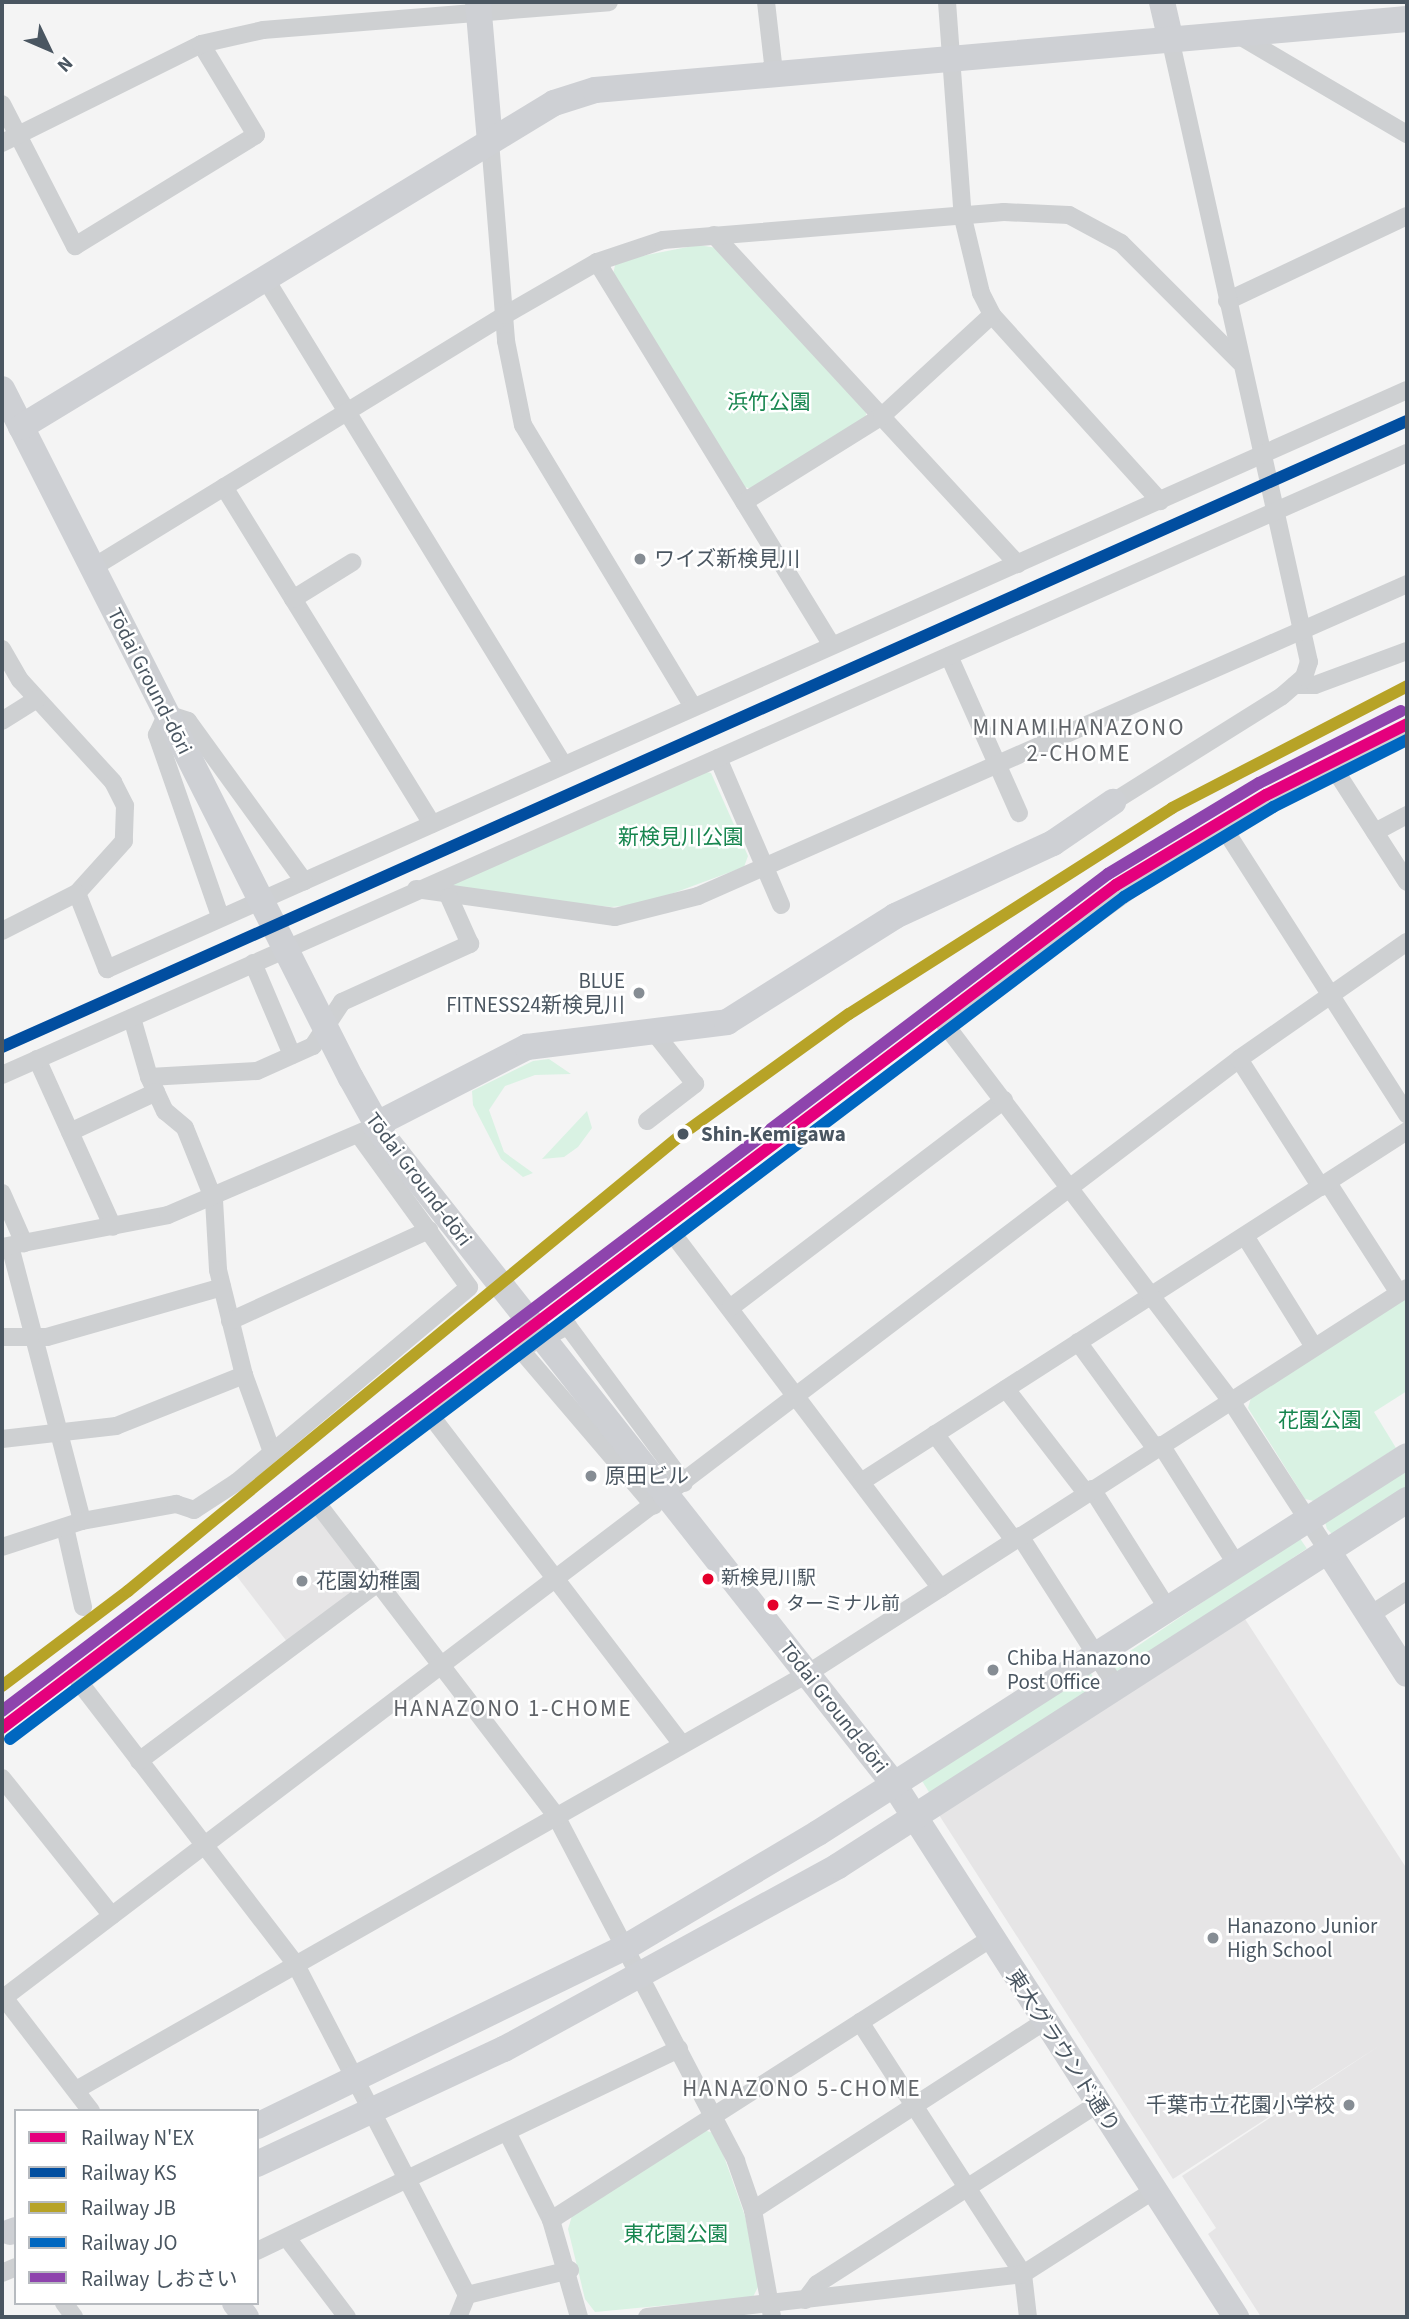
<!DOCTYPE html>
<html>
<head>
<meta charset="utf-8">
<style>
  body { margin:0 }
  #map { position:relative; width:1409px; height:2319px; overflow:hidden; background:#f4f4f4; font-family:"Source Sans 3","Noto Sans JP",sans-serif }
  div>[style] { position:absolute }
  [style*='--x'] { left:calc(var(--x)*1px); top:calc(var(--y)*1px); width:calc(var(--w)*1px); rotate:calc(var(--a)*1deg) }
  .education>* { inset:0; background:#e6e5e6 }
  .green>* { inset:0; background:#d9f2e3; transform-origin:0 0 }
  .street>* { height:18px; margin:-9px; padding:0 9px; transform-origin:9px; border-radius:9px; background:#ced0d2 }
  .secondary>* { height:26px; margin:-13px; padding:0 13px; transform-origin:13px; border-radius:13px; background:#ced0d4 }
  .secondary-bridge>* { height:26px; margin:-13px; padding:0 13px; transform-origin:13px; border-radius:13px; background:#ced0d4 }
  .rail-1>* { height:12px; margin:-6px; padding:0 6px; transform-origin:6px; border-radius:6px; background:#e5007d }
  .rail-2>* { height:12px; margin:-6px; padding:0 6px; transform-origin:6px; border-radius:6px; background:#014ea0 }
  .rail-3>* { height:12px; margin:-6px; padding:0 6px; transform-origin:6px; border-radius:6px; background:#b7a327 }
  .rail-4>* { height:12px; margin:-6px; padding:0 6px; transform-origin:6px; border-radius:6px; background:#0067c0 }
  .rail-5>* { height:12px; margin:-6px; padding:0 6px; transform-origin:6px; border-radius:6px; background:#8e44ad }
  .dots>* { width:19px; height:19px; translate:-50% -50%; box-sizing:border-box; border:4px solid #fff; border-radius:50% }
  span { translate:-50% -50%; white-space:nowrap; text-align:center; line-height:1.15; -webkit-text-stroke:5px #fff; paint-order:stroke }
  .bus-label { font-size:19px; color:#4a5661 }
  .left { translate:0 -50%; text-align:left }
  .park-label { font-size:21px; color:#17864f }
  .poi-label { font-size:21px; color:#4a5661 }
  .right { translate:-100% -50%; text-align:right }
  .street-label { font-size:21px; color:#4a5661 }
  .stop-label { font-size:21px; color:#4a5661; font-weight:700 }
  .neighbourhood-label { font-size:23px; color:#5f6368; letter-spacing:2px }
  .frame { position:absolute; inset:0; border:4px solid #4a5661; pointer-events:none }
  .legend { position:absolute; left:14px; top:2109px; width:245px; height:196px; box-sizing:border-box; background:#fff; border:2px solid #b7bbc0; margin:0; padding:9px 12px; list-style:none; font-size:21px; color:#4a5661 }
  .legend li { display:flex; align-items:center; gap:14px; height:35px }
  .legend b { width:35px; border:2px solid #b7bbc0 }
  .north { position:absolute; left:14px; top:14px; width:70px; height:70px; -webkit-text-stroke:5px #fff; paint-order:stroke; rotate:134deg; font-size:19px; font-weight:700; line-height:28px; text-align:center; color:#4a5661 }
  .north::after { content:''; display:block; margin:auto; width:24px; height:32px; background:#4a5661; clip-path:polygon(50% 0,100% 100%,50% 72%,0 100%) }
</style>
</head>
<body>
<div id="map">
  <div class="education">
    <div style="clip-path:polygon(315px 1512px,364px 1575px,362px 1588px,288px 1643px,232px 1570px)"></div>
    <div style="clip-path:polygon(1245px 1619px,1407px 1869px,1407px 2317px,1261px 2317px,1208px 2234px,1216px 2228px,1182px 2176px,1379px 2046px,1173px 2179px,939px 1815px)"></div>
  </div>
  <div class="green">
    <div style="clip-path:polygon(698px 245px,717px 248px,867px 410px,865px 419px,753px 489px,744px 487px,613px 274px,616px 261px)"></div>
    <div style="clip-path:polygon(702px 771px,711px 773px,748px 856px,744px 867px,644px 904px,611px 907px,455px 890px,452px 882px)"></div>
    <div style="clip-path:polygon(549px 1059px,571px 1074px,535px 1075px,505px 1086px,489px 1110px,504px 1152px,533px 1173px,523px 1177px,501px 1159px,473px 1105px,472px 1091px,533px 1061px)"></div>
    <div style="clip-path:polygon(587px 1111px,592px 1128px,578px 1147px,564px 1157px,542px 1159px)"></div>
    <div style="clip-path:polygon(1407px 1298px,1407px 1391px,1374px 1412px,1396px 1448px,1314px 1501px,1305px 1499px,1248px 1408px,1251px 1398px)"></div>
    <div style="clip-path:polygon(1407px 1463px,1407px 1491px,1332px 1534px,1327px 1529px,1325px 1522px)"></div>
    <div style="left:1299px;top:1537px;width:14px;height:226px;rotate:56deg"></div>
    <div style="clip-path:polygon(1090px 1672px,1098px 1685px,932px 1797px,919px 1776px)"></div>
    <div style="clip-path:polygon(704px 2130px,716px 2134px,745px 2216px,759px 2285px,753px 2297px,595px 2312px,585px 2299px,568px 2229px,572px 2216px)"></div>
  </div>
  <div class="street">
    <div style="--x:766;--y:2;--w:70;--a:83.5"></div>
    <div style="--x:947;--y:2;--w:217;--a:85.8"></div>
    <div style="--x:963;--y:218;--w:77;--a:76.5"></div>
    <div style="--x:981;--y:293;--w:25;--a:63"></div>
    <div style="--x:992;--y:315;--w:251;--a:47.9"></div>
    <div style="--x:1238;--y:35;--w:196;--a:30.4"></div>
    <div style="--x:2;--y:104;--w:160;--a:62.8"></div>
    <div style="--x:75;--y:246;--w:212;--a:-31.5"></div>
    <div style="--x:256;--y:135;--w:106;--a:-121.1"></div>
    <div style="--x:490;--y:141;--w:201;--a:85.4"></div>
    <div style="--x:506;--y:341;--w:86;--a:78.6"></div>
    <div style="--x:523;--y:425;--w:329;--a:58.9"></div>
    <div style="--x:2;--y:143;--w:222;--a:-26.4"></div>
    <div style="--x:201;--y:44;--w:64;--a:-12.7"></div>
    <div style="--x:263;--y:30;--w:347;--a:-4.6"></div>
    <div style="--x:714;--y:235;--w:448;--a:47.3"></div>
    <div style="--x:597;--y:262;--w:449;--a:58.5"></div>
    <div style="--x:265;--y:278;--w:570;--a:58.48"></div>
    <div style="--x:1227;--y:301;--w:199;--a:-25.3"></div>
    <div style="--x:224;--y:487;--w:396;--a:58.3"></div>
    <div style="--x:744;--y:502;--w:163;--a:-31.9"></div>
    <div style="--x:882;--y:416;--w:149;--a:-42.6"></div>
    <div style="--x:92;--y:568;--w:484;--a:-31.5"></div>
    <div style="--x:505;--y:315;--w:106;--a:-29.9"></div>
    <div style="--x:597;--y:262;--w:70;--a:-18.4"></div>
    <div style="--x:663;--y:240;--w:342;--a:-4.7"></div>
    <div style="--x:1004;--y:212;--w:65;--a:2.6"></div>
    <div style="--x:1069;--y:215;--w:59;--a:28.3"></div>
    <div style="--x:1121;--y:243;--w:168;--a:45"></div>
    <div style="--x:293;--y:599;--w:70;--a:-31.7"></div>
    <div style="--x:2;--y:649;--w:36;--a:60"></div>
    <div style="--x:20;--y:680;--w:138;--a:47.6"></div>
    <div style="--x:113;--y:782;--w:27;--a:63"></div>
    <div style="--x:125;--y:806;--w:35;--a:92"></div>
    <div style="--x:124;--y:841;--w:70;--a:132.1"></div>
    <div style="--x:949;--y:656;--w:172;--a:66"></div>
    <div style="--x:1295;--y:685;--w:20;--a:0"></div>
    <div style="--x:1315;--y:685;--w:98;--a:-20.3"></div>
    <div style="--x:2;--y:721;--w:41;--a:-32.2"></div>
    <div style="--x:718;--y:758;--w:160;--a:66.8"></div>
    <div style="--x:1335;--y:770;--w:133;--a:57.3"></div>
    <div style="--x:1113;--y:802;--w:199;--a:-32.1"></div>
    <div style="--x:1282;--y:696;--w:29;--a:-41"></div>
    <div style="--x:1304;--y:677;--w:16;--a:-72"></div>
    <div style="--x:1309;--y:662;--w:639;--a:-102.56"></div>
    <div style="--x:1225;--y:830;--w:338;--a:57.4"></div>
    <div style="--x:1375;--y:832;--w:36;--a:-28"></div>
    <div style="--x:416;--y:889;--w:201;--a:8"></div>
    <div style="--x:615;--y:917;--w:86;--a:-14.2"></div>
    <div style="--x:698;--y:896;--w:775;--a:-23.75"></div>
    <div style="--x:77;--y:893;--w:82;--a:68.5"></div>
    <div style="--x:107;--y:969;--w:1423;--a:-24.01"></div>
    <div style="--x:220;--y:916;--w:192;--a:-109.2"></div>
    <div style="--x:157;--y:735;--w:23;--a:-65"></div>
    <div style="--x:167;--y:714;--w:22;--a:18"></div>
    <div style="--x:188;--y:721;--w:198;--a:54.1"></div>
    <div style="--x:2;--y:931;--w:84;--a:-26.9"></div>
    <div style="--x:253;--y:963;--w:100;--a:67"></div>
    <div style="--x:132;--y:1018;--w:61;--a:73.9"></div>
    <div style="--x:149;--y:1077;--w:38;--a:65"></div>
    <div style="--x:165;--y:1111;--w:26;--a:40"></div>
    <div style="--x:185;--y:1128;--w:78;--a:68.1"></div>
    <div style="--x:214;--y:1200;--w:70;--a:86.7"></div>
    <div style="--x:218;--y:1270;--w:108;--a:76.1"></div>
    <div style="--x:244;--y:1375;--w:82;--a:70"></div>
    <div style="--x:37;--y:1059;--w:184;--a:65.7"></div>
    <div style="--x:1239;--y:1059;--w:152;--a:57.4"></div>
    <div style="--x:2;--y:1075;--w:1537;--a:-23.88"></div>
    <div style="--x:149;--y:1077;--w:108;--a:-3.2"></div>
    <div style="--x:257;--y:1071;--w:61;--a:-24.1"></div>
    <div style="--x:313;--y:1046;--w:53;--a:-56.6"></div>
    <div style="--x:342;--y:1002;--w:141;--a:-24.4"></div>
    <div style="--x:470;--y:944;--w:51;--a:-114.1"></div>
    <div style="--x:647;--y:1121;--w:61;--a:-37.6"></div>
    <div style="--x:695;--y:1084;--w:68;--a:-128.4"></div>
    <div style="--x:70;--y:1132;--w:95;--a:-24.9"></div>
    <div style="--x:1328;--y:1183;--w:131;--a:57.2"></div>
    <div style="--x:2;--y:1193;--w:55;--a:66.3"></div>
    <div style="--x:1245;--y:1236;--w:131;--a:58.1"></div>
    <div style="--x:679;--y:1242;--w:434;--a:52.9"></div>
    <div style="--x:10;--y:1246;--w:284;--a:75.3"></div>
    <div style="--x:2;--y:1247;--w:169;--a:-10.9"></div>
    <div style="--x:168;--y:1215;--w:219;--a:-23.2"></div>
    <div style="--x:730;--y:1308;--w:344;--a:-37.2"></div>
    <div style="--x:230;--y:1321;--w:219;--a:-24.6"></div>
    <div style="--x:2;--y:1337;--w:45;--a:0"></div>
    <div style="--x:47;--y:1337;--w:182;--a:-15.9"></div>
    <div style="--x:1078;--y:1342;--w:132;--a:53.9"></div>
    <div style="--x:520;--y:1349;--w:206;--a:49.5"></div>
    <div style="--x:1006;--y:1389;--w:131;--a:52.4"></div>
    <div style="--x:431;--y:1416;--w:413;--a:52.6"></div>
    <div style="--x:935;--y:1434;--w:132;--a:53.3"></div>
    <div style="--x:2;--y:1439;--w:115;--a:-6.5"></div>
    <div style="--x:116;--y:1426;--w:138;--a:-21.7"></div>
    <div style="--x:1161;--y:1445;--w:142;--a:57.7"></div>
    <div style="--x:861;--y:1482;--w:649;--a:-32.74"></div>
    <div style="--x:684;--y:1483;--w:195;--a:-126.5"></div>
    <div style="--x:568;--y:1326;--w:53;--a:154.4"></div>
    <div style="--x:520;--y:1349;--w:255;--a:142.8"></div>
    <div style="--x:317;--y:1503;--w:394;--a:52.6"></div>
    <div style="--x:556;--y:1816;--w:389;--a:62.4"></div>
    <div style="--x:736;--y:2161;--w:52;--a:70.9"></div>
    <div style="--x:753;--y:2210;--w:109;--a:79.9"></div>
    <div style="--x:1092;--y:1489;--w:142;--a:57.7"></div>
    <div style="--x:317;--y:1503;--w:298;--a:142.8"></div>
    <div style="--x:80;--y:1683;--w:355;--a:52.5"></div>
    <div style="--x:296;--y:1965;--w:372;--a:62.6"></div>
    <div style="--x:467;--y:2295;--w:24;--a:112"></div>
    <div style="--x:65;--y:1527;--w:82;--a:77.3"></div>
    <div style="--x:1020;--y:1536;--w:178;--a:57.4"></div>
    <div style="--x:2;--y:1547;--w:84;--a:-18"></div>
    <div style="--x:82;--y:1521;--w:96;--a:-10.3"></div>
    <div style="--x:176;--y:1504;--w:19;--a:18"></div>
    <div style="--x:194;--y:1510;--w:51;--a:-33.1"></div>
    <div style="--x:237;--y:1482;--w:303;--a:-40"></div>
    <div style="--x:469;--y:1287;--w:188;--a:-125.9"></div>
    <div style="--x:1328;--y:1551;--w:179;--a:-122.9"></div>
    <div style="--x:1231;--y:1401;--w:473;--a:-127.2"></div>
    <div style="--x:945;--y:1024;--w:228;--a:-35.9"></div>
    <div style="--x:1130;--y:890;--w:130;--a:-32.5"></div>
    <div style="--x:1240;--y:820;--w:188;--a:-27.2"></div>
    <div style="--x:1370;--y:1615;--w:44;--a:-33"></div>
    <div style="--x:139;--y:1761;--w:298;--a:-36.7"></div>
    <div style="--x:2;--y:1778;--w:176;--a:51.4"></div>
    <div style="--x:2;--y:1995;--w:146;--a:52.5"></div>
    <div style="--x:2;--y:1999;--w:1554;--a:-37.23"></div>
    <div style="--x:1239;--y:1059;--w:205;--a:-34.9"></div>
    <div style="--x:860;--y:2022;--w:300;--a:57.1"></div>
    <div style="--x:1023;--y:2274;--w:43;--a:83.4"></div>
    <div style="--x:76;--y:2090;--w:841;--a:-29.64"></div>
    <div style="--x:807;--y:1674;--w:713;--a:-32.75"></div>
    <div style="--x:509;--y:2136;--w:94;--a:63.4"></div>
    <div style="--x:551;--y:2220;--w:101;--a:73.9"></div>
    <div style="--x:753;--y:2210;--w:346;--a:-32.9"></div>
    <div style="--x:551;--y:2220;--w:521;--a:-32.62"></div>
    <div style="--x:287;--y:2238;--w:99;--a:52.8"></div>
    <div style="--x:257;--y:2251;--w:468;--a:-25.6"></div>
    <div style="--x:2;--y:2273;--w:15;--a:-23"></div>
    <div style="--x:467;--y:2295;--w:106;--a:-13.6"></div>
    <div style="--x:805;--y:2300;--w:20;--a:-53"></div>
    <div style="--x:817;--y:2284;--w:333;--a:-32.7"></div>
    <div style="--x:64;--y:2303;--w:17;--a:54"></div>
    <div style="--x:647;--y:2317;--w:378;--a:-6.5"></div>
    <div style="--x:1023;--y:2274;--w:154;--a:-32.6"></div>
  </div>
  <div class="secondary">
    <div style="--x:478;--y:2;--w:140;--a:85.1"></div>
    <div style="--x:1162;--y:2;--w:37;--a:77"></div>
    <div style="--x:2;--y:389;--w:380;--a:63.1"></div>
    <div style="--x:21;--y:427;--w:624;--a:-31.29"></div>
    <div style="--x:554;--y:103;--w:43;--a:-17.6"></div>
    <div style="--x:595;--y:90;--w:815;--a:-5"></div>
    <div style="--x:351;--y:1078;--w:68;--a:60.8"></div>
    <div style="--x:375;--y:1125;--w:171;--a:-27.2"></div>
    <div style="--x:527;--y:1047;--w:202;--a:-7.1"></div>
    <div style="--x:727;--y:1022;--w:199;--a:-32.2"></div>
    <div style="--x:895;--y:916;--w:174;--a:-24.8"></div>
    <div style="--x:1053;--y:843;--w:73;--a:-34.3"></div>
    <div style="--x:653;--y:1478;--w:388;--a:51.8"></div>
    <div style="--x:893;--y:1783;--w:635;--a:57.29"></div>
    <div style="--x:1328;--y:1551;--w:146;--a:57.3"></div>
    <div style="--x:257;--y:2126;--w:410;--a:-25.9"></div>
    <div style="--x:626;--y:1947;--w:223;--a:-30.7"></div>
    <div style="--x:818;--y:1833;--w:699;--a:-32.62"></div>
    <div style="--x:257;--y:2164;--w:272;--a:-25"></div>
    <div style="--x:504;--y:2049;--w:381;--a:-28.7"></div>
    <div style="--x:838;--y:1866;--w:677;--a:-32.75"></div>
    <div style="--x:10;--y:2232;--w:6;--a:-18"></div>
    <div style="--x:235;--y:2303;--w:18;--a:52"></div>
  </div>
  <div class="secondary-bridge">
    <div style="--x:174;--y:728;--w:392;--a:63.2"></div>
    <div style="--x:384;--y:1137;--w:434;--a:51.7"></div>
  </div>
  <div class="rail-1">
    <div style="--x:2;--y:1728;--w:1397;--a:-37.12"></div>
    <div style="--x:1116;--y:885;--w:175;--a:-31"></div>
    <div style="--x:1266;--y:795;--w:158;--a:-26.7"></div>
  </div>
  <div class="rail-2">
    <div style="--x:2;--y:1047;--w:1538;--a:-24.02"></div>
  </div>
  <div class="rail-3">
    <div style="--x:2;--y:1686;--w:158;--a:-37"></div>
    <div style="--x:128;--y:1591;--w:717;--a:-39.51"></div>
    <div style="--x:681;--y:1135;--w:207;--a:-35.8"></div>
    <div style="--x:849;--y:1014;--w:383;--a:-32.5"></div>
    <div style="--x:1172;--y:808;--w:265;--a:-27.4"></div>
  </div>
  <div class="rail-4">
    <div style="--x:10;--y:1739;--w:1396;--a:-37.08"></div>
    <div style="--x:1124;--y:897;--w:174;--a:-31.1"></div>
    <div style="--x:1273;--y:807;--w:150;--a:-26.6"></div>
  </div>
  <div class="rail-5">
    <div style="--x:2;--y:1711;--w:1387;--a:-37.12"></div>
    <div style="--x:1108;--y:874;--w:176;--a:-31.1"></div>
    <div style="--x:1259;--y:783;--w:159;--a:-26.9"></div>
  </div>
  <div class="dots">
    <div style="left:640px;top:559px;background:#868d94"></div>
    <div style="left:639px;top:993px;background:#868d94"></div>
    <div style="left:683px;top:1134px;background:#4a5661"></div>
    <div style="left:591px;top:1476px;background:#868d94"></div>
    <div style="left:708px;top:1579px;background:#e4002b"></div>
    <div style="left:302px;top:1581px;background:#868d94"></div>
    <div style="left:773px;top:1605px;background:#e4002b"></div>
    <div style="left:993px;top:1670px;background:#868d94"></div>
    <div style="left:1213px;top:1938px;background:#868d94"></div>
    <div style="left:1349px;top:2105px;background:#868d94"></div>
  </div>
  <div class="bus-label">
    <span class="left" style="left:721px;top:1579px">新検見川駅</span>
    <span class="left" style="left:786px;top:1605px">ターミナル前</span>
  </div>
  <div class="park-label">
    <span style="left:769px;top:402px">浜竹公園</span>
    <span style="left:681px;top:837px">新検見川公園</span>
    <span style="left:1320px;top:1420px">花園公園</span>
    <span style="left:676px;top:2234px">東花園公園</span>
  </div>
  <div class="poi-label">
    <span class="left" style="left:654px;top:559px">ワイズ新検見川</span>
    <span class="right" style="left:625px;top:993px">BLUE<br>FITNESS24新検見川</span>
    <span class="left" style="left:605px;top:1476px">原田ビル</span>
    <span class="left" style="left:316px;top:1581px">花園幼稚園</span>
    <span class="left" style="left:1007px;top:1670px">Chiba Hanazono<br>Post Office</span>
    <span class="left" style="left:1227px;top:1938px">Hanazono Junior<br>High School</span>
    <span class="right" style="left:1335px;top:2105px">千葉市立花園小学校</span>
  </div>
  <div class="street-label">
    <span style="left:150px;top:681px;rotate:63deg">Tōdai Ground-dōri</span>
    <span style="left:419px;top:1179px;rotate:53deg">Tōdai Ground-dōri</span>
    <span style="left:834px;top:1707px;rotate:52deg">Tōdai Ground-dōri</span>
    <span style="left:1063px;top:2051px;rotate:57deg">東大グラウンド通り</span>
  </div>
  <div class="stop-label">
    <span class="left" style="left:701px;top:1134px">Shin-Kemigawa</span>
  </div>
  <div class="neighbourhood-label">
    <span style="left:1079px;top:741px">MINAMIHANAZONO<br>2-CHOME</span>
    <span style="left:513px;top:1709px">HANAZONO 1-CHOME</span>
    <span style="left:802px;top:2089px">HANAZONO 5-CHOME</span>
  </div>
  <div class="frame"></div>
  <ul class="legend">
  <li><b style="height:9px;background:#e5007d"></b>Railway N'EX</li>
  <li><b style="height:9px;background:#014ea0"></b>Railway KS</li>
  <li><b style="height:9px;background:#b7a327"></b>Railway JB</li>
  <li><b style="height:9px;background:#0067c0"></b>Railway JO</li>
  <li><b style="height:9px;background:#8e44ad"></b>Railway しおさい</li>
  </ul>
  <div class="north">N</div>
</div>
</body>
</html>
